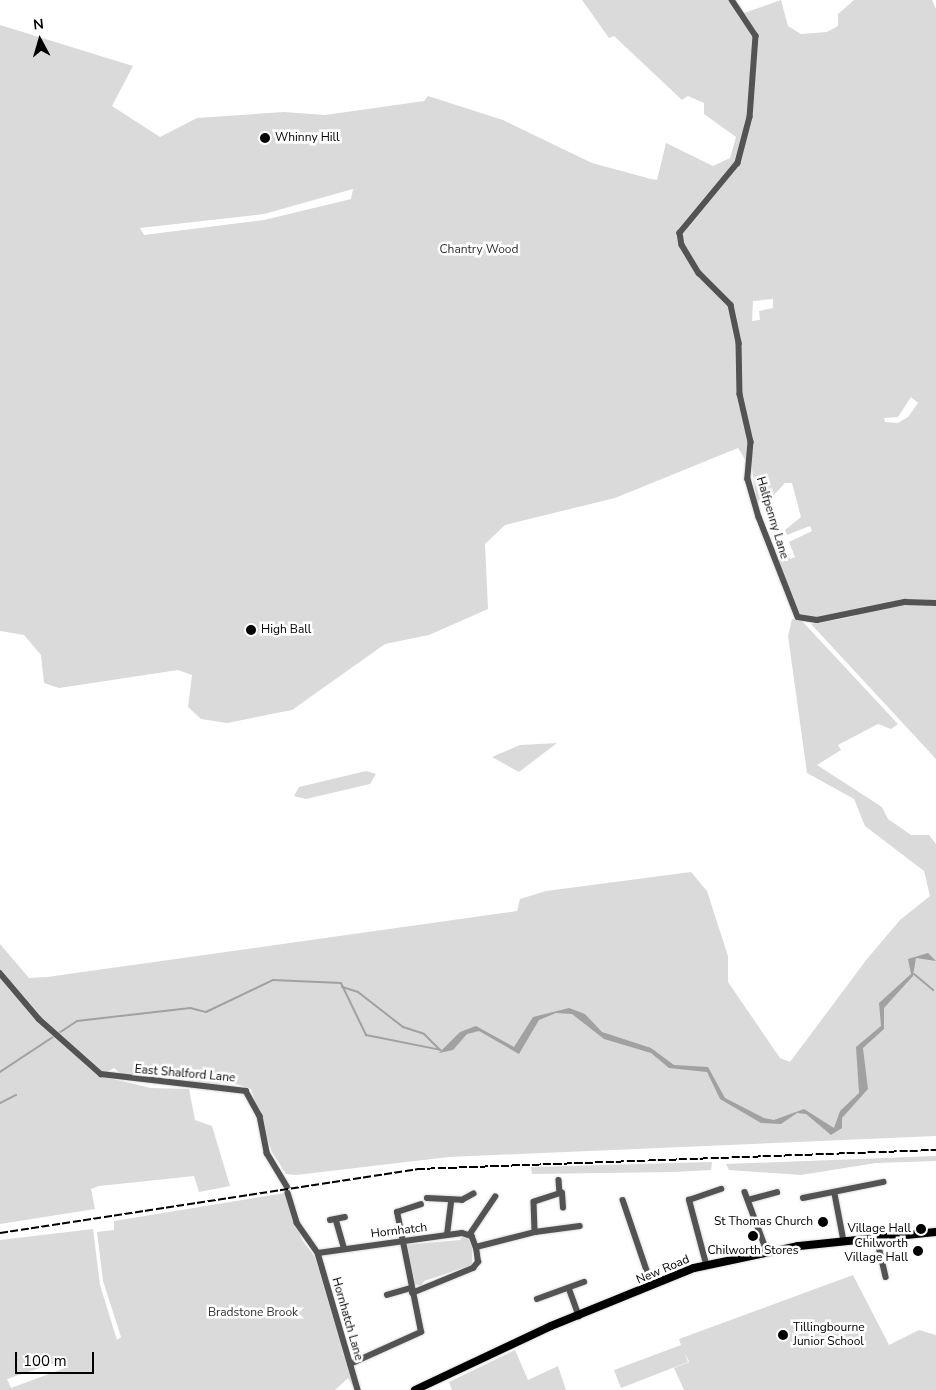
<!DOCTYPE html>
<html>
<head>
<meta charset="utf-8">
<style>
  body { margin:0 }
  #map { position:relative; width:936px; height:1390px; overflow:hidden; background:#fff; font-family:"Nunito Sans",sans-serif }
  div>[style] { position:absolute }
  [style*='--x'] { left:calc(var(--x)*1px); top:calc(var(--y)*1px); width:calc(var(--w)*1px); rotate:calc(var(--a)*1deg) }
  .green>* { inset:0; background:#dadada }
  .water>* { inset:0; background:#a1a1a1 }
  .stream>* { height:2px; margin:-1px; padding:0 1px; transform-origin:1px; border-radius:1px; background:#a1a1a1 }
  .roads { filter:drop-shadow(0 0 1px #dbdbdb) drop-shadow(0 0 1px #dbdbdb) }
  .minor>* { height:5.5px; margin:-2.75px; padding:0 2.75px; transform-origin:2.75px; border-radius:2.75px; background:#535353 }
  .major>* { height:8px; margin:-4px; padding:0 4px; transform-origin:4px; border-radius:4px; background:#000 }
  .rail>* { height:2px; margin-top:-1px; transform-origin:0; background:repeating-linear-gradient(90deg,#000 0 8px,transparent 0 10.5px) }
  .dots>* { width:14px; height:14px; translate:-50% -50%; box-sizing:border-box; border:2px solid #fff; border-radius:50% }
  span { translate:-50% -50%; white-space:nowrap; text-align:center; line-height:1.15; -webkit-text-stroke:5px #fff; paint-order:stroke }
  .poi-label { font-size:12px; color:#000 }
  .left { translate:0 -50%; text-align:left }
  .right { translate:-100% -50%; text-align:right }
  .park-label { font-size:12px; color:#313131 }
  .street-label { font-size:12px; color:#000 }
  .north { position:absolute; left:15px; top:15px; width:50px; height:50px; -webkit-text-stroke:4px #fff; paint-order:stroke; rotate:354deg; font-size:14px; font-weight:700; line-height:20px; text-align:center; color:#000 }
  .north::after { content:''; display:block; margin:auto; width:18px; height:22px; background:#000; clip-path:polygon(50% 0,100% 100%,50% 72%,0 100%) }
  .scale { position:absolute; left:15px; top:1352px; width:79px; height:22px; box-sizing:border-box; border:2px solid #000; border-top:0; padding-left:6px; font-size:15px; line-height:18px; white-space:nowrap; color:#000; -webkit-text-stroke:4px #fff; paint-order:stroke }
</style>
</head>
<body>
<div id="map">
  <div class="green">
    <div style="clip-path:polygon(evenodd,582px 0,728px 0,741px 14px,781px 0,788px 26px,801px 34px,827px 32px,838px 26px,838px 14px,854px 0,932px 0,936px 9px,936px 759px,811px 624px,847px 618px,856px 616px,854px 612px,815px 617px,800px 615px,793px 606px,771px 548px,784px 542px,790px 559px,795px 557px,789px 542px,812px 531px,810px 526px,787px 535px,785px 530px,801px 517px,792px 483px,785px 483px,772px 497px,757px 503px,751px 462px,746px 461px,738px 448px,615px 498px,505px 525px,485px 544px,488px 609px,429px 635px,385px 644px,292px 710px,227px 723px,201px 719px,188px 707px,192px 675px,178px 670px,59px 688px,44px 683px,41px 655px,24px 635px,0 631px,0 25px,133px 66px,112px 106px,160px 137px,197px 118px,284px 112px,325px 115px,424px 101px,428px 96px,503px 120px,592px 163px,651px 179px,657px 180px,666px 143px,713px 166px,730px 158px,736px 137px,704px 114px,704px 103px,688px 96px,682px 100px,614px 36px,609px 38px,582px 0,353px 189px,351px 199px,264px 220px,144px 235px,140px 228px,264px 214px,353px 189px,582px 0,773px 299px,773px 308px,759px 311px,760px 320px,752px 321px,753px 301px,773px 299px,582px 0,911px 397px,918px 403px,908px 417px,898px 423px,885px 422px,884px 418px,898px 417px,911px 397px)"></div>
    <div style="clip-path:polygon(792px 619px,801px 620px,898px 724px,891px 729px,878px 724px,838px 745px,841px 750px,817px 765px,882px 807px,888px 819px,911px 835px,929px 835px,936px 844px,936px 1136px,449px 1157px,296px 1175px,286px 1174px,272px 1152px,251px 1089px,233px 1083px,196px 1084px,121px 1074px,114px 1068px,100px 1076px,151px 1088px,189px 1089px,195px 1120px,212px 1126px,230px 1186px,199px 1192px,194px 1176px,99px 1186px,91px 1189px,95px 1209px,0 1224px,0 944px,29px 978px,47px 977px,517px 911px,520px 899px,546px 891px,691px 872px,707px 891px,728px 956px,728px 982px,780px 1058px,790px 1062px,867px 959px,900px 920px,930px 896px,924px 871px,865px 826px,854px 799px,807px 773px,788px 636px)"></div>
    <div style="clip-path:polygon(557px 743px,519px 772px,492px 757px,520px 745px)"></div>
    <div style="clip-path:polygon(366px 771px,376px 774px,370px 784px,306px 799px,294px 796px,299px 787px)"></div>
    <div style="clip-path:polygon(936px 1156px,936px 1161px,876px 1163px,801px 1175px,729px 1170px,726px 1164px)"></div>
    <div style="clip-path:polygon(712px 1162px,711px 1170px,674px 1172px,532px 1174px,531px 1167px)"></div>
    <div style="clip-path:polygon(evenodd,285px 1193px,302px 1240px,315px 1257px,355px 1390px,348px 1378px,335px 1390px,0 1390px,0 1240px,93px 1229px,100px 1285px,117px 1340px,121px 1337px,103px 1281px,97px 1232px,114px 1230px,114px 1221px,285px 1193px,66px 1359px,65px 1368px,11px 1388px,7px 1379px,66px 1359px)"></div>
    <div style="clip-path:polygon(463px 1236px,472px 1240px,472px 1265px,424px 1281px,421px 1286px,414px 1284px,404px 1245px,460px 1240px)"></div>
    <div style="clip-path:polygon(853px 1275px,889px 1345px,919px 1330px,936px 1335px,936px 1390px,684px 1390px,674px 1368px,689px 1362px,684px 1351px,688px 1362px,621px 1388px,614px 1370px,681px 1345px,679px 1339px)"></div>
    <div style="clip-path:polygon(515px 1350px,528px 1380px,558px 1366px,566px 1390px,452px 1390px,449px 1382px)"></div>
  </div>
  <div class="water">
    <div style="clip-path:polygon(928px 953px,936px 961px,916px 958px,913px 976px,884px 1008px,884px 1029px,863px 1048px,868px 1089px,842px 1118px,842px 1128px,831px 1135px,806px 1114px,797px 1113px,781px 1124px,761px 1123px,720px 1099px,707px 1072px,669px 1068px,651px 1053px,604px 1039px,572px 1014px,556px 1013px,539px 1020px,519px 1054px,479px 1031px,467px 1034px,453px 1050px,439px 1053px,460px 1032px,476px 1026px,514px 1047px,533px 1017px,569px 1008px,585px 1014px,602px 1032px,651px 1048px,674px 1065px,708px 1067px,725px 1098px,764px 1118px,774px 1120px,804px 1109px,834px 1128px,840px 1111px,859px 1093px,856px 1047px,881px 1026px,879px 1003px,911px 974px,908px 959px)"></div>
  </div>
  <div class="stream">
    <div style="--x:914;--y:974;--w:25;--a:40"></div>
    <div style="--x:342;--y:987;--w:17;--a:17"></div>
    <div style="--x:358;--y:992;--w:57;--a:37.9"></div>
    <div style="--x:403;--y:1027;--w:22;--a:18"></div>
    <div style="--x:424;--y:1034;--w:23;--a:45"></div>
    <div style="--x:0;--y:1072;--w:92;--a:-33.5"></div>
    <div style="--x:77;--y:1021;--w:114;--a:-6.6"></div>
    <div style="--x:190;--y:1008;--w:16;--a:14"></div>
    <div style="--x:206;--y:1012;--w:74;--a:-25.5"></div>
    <div style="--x:273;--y:980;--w:68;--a:2.5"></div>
    <div style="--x:341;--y:983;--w:58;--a:64.3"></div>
    <div style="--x:366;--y:1035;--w:76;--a:11.3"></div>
    <div style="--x:0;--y:1103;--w:18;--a:-27"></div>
  </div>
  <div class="roads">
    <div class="minor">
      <div style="--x:732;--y:0;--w:43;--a:56.3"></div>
      <div style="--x:756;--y:36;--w:81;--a:94.2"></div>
      <div style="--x:750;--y:117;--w:48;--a:104.6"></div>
      <div style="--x:738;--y:163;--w:91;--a:129.6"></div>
      <div style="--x:680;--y:233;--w:12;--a:81"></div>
      <div style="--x:682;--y:245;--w:33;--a:59"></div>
      <div style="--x:699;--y:273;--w:45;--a:45"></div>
      <div style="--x:731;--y:305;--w:39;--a:78"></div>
      <div style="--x:739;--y:343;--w:51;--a:88.9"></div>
      <div style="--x:740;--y:394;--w:49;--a:77.1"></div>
      <div style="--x:751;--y:442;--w:37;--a:95"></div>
      <div style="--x:748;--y:479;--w:40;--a:74"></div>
      <div style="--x:759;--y:517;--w:107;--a:68.7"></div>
      <div style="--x:798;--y:617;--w:19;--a:9"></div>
      <div style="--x:817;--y:620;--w:90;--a:-11.6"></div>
      <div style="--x:905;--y:602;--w:31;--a:2"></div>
      <div style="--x:0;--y:973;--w:60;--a:49.7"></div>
      <div style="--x:39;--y:1019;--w:83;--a:41.6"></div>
      <div style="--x:101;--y:1074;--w:146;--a:6.7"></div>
      <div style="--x:246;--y:1091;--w:29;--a:61"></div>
      <div style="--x:260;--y:1116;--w:38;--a:79"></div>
      <div style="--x:267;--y:1153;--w:39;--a:59"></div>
      <div style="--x:559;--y:1180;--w:13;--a:86"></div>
      <div style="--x:745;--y:1192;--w:63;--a:69.6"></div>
      <div style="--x:288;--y:1193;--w:31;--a:73"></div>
      <div style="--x:297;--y:1223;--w:37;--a:55"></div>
      <div style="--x:318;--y:1253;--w:143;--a:73.7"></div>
      <div style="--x:835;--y:1194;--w:48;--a:79.2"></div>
      <div style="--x:427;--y:1198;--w:35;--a:3"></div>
      <div style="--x:462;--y:1200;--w:13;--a:-29"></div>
      <div style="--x:803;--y:1198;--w:82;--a:-11.3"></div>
      <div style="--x:623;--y:1200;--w:90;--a:71.2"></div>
      <div style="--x:748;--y:1200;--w:30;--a:-15"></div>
      <div style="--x:563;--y:1208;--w:15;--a:-94"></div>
      <div style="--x:562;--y:1193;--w:29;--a:162"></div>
      <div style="--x:534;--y:1202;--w:30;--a:88"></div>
      <div style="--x:535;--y:1232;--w:45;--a:-7.6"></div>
      <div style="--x:336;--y:1219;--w:29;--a:74"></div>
      <div style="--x:330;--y:1220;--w:15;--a:-11"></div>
      <div style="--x:470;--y:1234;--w:45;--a:-56"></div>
      <div style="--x:447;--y:1235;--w:35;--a:-83"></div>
      <div style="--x:877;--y:1238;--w:40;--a:77"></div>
      <div style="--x:318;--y:1253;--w:145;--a:-7.9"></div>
      <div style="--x:462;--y:1233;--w:10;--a:17"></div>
      <div style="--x:472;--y:1236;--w:12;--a:70"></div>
      <div style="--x:706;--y:1264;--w:66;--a:-104.9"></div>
      <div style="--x:689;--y:1200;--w:34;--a:-19"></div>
      <div style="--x:569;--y:1288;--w:30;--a:70"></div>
      <div style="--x:412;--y:1293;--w:66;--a:-22.3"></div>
      <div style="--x:473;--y:1268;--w:8;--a:-50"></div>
      <div style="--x:478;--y:1262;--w:15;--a:-98"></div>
      <div style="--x:476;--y:1247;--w:61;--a:-14.3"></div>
      <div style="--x:387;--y:1295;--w:25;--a:-16"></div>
      <div style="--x:537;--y:1299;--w:50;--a:-19.9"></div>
      <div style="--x:350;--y:1364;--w:78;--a:-24.3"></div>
      <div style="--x:421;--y:1332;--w:122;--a:-101.3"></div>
      <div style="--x:397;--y:1212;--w:25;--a:-18"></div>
    </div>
    <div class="major">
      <div style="--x:415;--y:1390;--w:150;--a:-25.2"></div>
      <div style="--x:551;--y:1326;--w:154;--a:-22.1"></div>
      <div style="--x:694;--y:1268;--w:106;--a:-11.9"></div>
      <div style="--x:798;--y:1246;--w:139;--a:-5.8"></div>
    </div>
  </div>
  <div class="rail">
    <div style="--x:0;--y:1233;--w:422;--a:-8.7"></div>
    <div style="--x:417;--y:1169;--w:519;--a:-2.1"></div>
  </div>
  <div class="dots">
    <div style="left:265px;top:138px;background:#000"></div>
    <div style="left:251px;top:630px;background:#000"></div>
    <div style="left:823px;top:1222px;background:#000"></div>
    <div style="left:921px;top:1229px;background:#000"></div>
    <div style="left:753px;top:1236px;background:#000"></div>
    <div style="left:918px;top:1251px;background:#000"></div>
    <div style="left:783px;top:1335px;background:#000"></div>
  </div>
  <div class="poi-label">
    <span class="left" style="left:275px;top:138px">Whinny Hill</span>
    <span class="left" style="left:261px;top:630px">High Ball</span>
    <span class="right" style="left:813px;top:1222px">St Thomas Church</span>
    <span class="right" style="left:911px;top:1229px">Village Hall</span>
    <span class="right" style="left:908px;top:1251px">Chilworth<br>Village Hall</span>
    <span style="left:753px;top:1251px">Chilworth Stores</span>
    <span class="left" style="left:793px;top:1335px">Tillingbourne<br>Junior School</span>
  </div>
  <div class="park-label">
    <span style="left:479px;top:250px">Chantry Wood</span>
    <span style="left:253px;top:1313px">Bradstone Brook</span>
  </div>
  <div class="street-label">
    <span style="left:772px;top:518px;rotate:73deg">Halfpenny Lane</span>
    <span style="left:185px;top:1074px;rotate:5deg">East Shalford Lane</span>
    <span style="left:399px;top:1231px;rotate:-7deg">Hornhatch</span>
    <span style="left:663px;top:1270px;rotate:-23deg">New Road</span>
    <span style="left:347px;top:1319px;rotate:74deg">Hornhatch Lane</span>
  </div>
  <div class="north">N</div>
  <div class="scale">100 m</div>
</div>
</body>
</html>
